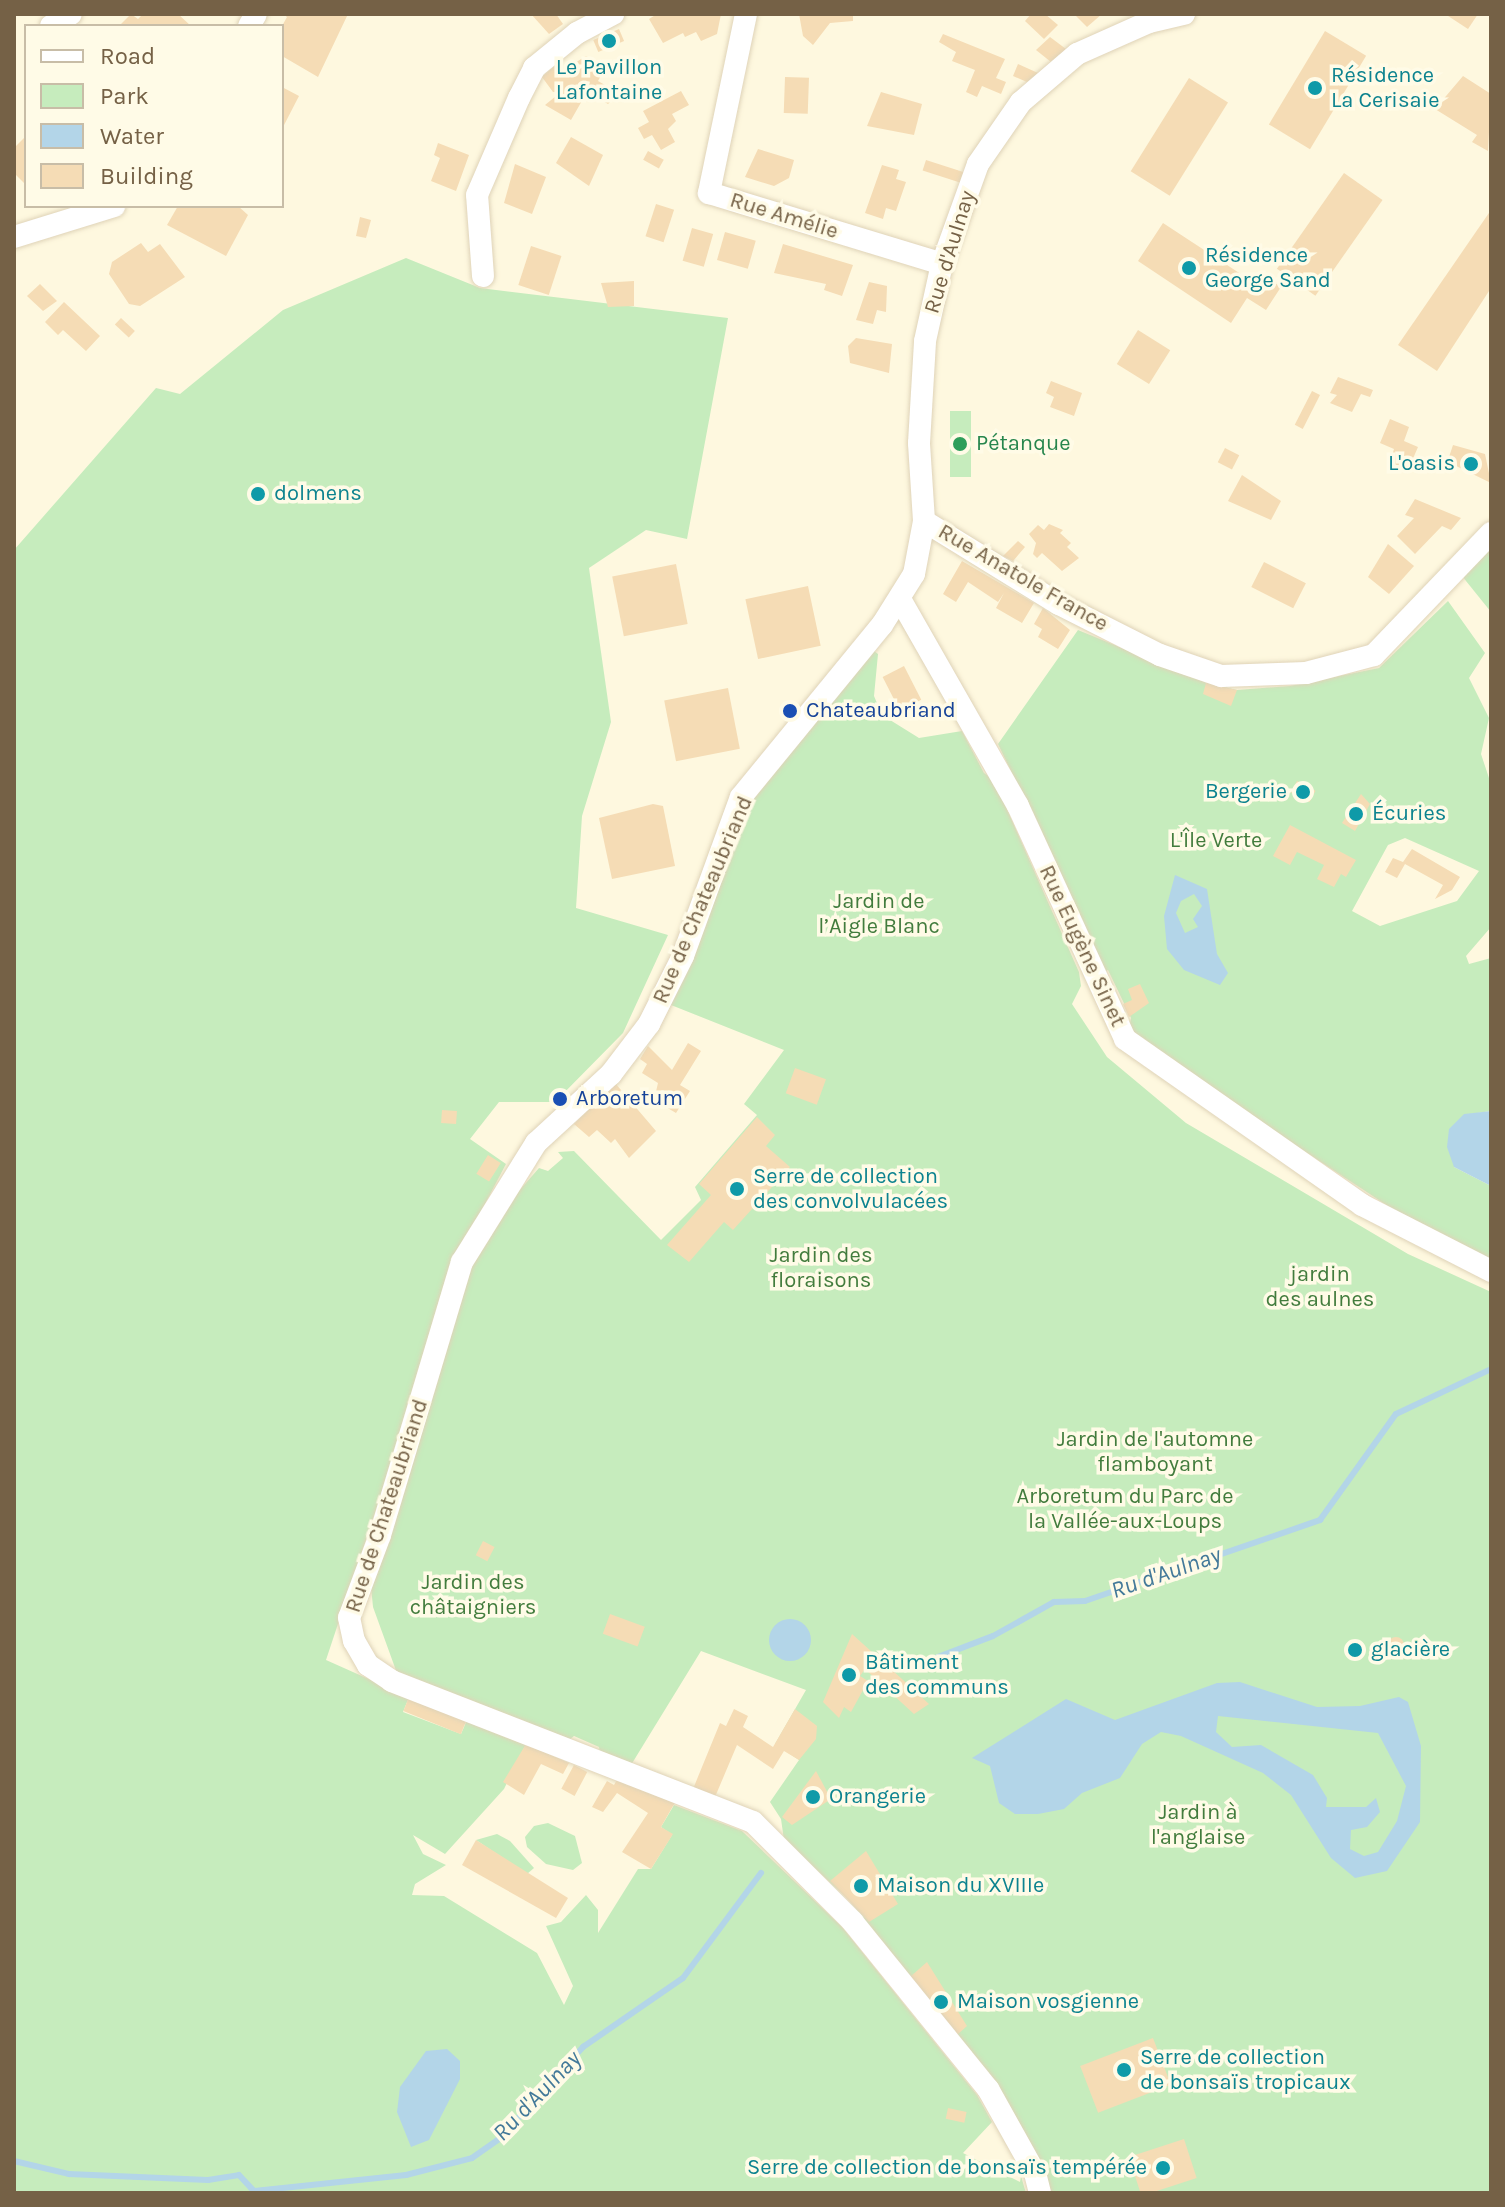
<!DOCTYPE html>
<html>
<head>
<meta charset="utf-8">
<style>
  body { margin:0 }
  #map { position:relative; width:1505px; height:2207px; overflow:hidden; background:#fef8df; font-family:Karla,sans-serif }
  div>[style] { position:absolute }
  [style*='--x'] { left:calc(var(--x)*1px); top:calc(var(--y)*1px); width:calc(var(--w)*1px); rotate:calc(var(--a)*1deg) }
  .green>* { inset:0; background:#c6ecbd; transform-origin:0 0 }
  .water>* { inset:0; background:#b3d5e8 }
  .round { border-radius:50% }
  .stream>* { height:6px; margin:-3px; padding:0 3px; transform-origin:3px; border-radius:3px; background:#b3d5e8 }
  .building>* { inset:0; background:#f5dcb5; transform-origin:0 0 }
  .roads { filter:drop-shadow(0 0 2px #dfd3b8) drop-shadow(0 0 2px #dfd3b8) }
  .minor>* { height:22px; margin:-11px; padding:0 11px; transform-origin:11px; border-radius:11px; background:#fff }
  .dots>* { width:22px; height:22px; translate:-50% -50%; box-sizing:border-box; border:4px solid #fffbe7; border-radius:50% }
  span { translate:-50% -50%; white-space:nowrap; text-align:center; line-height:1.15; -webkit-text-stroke:7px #fffbe7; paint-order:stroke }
  .culture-label { font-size:22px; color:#0d838f }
  .left { translate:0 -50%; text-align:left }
  .right { translate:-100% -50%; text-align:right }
  .street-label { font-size:22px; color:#756146 }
  .leisure-label { font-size:22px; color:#27864d }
  .transit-label { font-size:22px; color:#164399 }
  .park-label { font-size:22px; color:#427c3d }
  .water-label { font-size:24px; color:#437999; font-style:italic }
  .frame { position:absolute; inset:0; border:16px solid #756146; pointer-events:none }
  .legend { position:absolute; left:24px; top:24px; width:260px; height:184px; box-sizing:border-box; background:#fffbe7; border:2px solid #c8bda7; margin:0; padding:10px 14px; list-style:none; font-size:24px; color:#756146 }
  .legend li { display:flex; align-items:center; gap:16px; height:40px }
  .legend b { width:40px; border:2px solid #c8bda7 }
</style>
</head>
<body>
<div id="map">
  <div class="green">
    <div style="clip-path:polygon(406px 258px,480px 288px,728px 318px,687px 539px,646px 530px,589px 568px,611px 722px,582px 816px,576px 908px,668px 935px,623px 1033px,555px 1102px,499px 1102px,470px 1139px,506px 1164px,465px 1242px,326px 1660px,409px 1697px,403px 1712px,461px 1734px,467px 1720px,526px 1744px,504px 1789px,445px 1854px,413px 1835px,423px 1854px,446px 1865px,415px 1884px,412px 1895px,444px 1896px,537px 1953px,564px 2005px,573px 1986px,546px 1926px,561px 1922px,586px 1895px,598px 1910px,598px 1933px,638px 1869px,651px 1869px,672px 1835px,661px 1827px,674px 1805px,742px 1831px,842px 1927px,977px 2095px,992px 2122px,963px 2153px,1020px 2182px,1021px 2176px,1026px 2193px,14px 2193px,14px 550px,156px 388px,180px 394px,283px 310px)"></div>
    <div style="left:950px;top:411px;width:21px;height:66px"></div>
    <div style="clip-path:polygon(1491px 548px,1491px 612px,1462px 576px)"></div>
    <div style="clip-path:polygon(evenodd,1448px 601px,1485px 653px,1469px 678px,1489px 718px,1481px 754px,1491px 784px,1491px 927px,1466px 956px,1469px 964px,1491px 958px,1491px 1111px,1464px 1115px,1454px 1167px,1491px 1186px,1491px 1263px,1461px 1254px,1128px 1035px,1131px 1018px,1108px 970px,1096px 975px,1062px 877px,998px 744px,1078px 630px,1207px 683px,1237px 690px,1290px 686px,1379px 668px,1448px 601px,1405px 838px,1479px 871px,1457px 901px,1380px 926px,1352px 911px,1388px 845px,1405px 838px)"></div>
    <div style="clip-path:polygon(874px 651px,878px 654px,874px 696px,882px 715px,919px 738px,962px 731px,984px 773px,994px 780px,1079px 972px,1081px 986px,1072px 1004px,1107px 1057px,1186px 1123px,1408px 1254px,1491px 1292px,1491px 2193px,1051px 2193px,910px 1977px,849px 1900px,784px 1840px,781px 1819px,770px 1802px,799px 1760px,775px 1744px,806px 1690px,701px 1651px,631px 1765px,600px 1754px,599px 1747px,574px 1736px,564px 1744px,398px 1676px,373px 1607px,371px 1587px,466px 1276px,511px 1200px,539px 1168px,548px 1171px,563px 1158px,558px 1152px,574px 1151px,661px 1240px,701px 1200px,695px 1187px,757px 1115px,744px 1104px,784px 1050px,671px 1005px,745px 809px)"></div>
    <div style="clip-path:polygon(548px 1823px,575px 1836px,582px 1863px,573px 1870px,546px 1864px,527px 1847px,525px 1837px,534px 1826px)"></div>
    <div style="clip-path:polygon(497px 1834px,510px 1841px,534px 1868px,527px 1874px,476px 1840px)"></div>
  </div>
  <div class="water">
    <div style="clip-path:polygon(evenodd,1175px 875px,1207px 889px,1217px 954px,1228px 973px,1220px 985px,1184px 970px,1167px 949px,1164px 916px,1175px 875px,1194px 894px,1202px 906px,1193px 919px,1198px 927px,1185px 933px,1176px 913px,1181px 901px,1194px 894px)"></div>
    <div style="clip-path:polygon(1491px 1111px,1491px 1186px,1454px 1167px,1447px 1147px,1449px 1129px,1464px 1114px)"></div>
    <div class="round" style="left:769px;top:1619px;width:42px;height:42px"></div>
    <div style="clip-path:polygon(evenodd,1240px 1682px,1317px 1707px,1360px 1706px,1399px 1697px,1408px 1702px,1421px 1746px,1420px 1822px,1387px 1871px,1355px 1878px,1331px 1858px,1291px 1795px,1263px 1773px,1181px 1736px,1161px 1732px,1142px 1744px,1120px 1778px,1082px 1793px,1064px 1809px,1038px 1814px,1015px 1814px,999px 1803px,990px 1766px,972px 1758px,1066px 1699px,1115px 1720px,1217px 1683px,1240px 1682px,1218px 1716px,1378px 1733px,1406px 1786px,1397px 1821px,1378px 1852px,1364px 1856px,1350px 1849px,1351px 1830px,1367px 1827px,1380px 1812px,1376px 1798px,1366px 1807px,1326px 1807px,1327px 1798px,1313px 1775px,1261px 1745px,1232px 1747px,1216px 1732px,1218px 1716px)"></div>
    <div style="clip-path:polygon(447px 2049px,460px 2061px,460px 2079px,429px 2140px,411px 2147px,397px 2112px,400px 2087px,426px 2051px)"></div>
  </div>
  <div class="stream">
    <div style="--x:930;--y:1660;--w:67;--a:-20.9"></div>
    <div style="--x:993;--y:1636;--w:70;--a:-29.1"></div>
    <div style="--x:1054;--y:1602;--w:31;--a:-2"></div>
    <div style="--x:1085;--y:1601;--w:249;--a:-19"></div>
    <div style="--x:1320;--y:1520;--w:130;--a:-54.4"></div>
    <div style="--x:1396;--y:1414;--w:105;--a:-25.3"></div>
    <div style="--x:14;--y:2161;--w:57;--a:13.3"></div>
    <div style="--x:69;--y:2174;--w:139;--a:2.5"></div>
    <div style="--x:208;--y:2180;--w:31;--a:-9"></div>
    <div style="--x:239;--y:2175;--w:22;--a:47"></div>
    <div style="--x:254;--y:2191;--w:153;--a:-6"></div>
    <div style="--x:406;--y:2175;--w:68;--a:-14.4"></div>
    <div style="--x:472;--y:2158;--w:33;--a:-35"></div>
    <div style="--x:499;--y:2139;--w:125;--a:-47.6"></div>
    <div style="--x:583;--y:2047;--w:121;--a:-34.6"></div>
    <div style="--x:683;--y:1978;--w:131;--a:-53.4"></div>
  </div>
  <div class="building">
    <div style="clip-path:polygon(131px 14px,138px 19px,143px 14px,178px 14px,191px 26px,119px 26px)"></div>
    <div style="clip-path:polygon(283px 14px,348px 14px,318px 77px,282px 56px,282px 26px,287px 17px)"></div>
    <div style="clip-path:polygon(531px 14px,556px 14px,563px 24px,549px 34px)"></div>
    <div style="clip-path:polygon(657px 14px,662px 15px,721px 14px,717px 34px,701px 41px,696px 32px,685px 37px,683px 33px,663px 43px,649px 19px)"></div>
    <div style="clip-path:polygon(799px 14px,853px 14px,853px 21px,830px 23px,813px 45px,803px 36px)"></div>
    <div style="clip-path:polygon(1031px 14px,1045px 14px,1058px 25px,1044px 39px,1025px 21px)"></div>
    <div style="clip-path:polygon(1074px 14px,1102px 14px,1087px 27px)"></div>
    <div style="clip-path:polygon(1445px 14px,1478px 14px,1468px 29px)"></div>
    <div style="left:619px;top:29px;width:13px;height:28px;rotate:67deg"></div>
    <div style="left:1325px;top:31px;width:48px;height:109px;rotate:31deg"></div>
    <div style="clip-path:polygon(943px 34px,1005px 59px,996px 78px,1006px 82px,1001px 94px,982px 86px,977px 97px,966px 92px,975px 70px,952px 61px,956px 52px,939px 42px)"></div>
    <div style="clip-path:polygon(1050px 37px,1066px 49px,1051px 62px,1036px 50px)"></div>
    <div style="clip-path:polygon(586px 56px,606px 66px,598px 81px,619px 93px,608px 104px,587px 92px,571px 120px,545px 105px,561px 92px,553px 92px,542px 77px,560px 61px,562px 71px)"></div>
    <div style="clip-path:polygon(1018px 64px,1038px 73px,1027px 82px,1013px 76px)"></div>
    <div style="clip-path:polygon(1463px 76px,1491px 94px,1488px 151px,1472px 142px,1477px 135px,1435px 109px)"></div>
    <div style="left:785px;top:77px;width:24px;height:36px;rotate:2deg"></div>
    <div style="left:1189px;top:78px;width:46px;height:110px;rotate:32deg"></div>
    <div style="clip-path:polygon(282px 87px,299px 96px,282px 129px)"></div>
    <div style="clip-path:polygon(681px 91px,689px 105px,672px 114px,676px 121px,668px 129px,675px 142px,661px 150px,652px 135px,644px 139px,638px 128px,649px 122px,643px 111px)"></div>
    <div style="clip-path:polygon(881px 92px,922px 104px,914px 135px,867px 126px)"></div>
    <div style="clip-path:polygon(26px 136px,26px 185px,14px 173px,14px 148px)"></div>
    <div style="clip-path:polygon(571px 137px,603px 155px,589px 186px,556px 163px)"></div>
    <div style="clip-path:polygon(438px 143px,469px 155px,456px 191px,431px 181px,440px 158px,434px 155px)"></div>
    <div style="clip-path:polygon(758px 149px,794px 160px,789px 178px,774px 186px,745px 177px)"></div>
    <div style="left:648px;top:151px;width:18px;height:10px;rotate:29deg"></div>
    <div style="left:926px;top:160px;width:40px;height:11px;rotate:18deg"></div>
    <div style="clip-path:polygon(515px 164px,546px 177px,532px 214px,504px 203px)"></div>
    <div style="clip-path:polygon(882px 165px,899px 170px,896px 179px,906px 182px,896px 211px,886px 208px,883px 219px,865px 213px)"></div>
    <div style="left:1344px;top:173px;width:47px;height:117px;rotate:35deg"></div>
    <div style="left:656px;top:204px;width:19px;height:34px;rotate:18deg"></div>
    <div style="clip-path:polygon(178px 206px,238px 206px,248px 215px,226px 256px,167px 225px)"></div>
    <div style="clip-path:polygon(1491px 210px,1491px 288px,1437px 371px,1398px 345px)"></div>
    <div style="clip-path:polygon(360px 217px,371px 220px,366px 238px,356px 236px)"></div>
    <div style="clip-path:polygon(1163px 223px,1256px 284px,1262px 274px,1281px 287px,1266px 310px,1247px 298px,1231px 323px,1138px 261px)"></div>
    <div style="left:692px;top:228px;width:22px;height:34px;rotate:16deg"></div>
    <div style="left:725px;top:232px;width:32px;height:29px;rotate:16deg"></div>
    <div style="clip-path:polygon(141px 243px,148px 252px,160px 244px,185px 277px,140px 306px,129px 304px,109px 274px,112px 262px)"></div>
    <div style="clip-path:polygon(783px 244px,853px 265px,842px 296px,824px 290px,826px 284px,774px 273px)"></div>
    <div style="left:531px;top:246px;width:32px;height:41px;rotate:18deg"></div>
    <div style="clip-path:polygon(634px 281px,634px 306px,608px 307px,601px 283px)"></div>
    <div style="clip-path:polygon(869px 282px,887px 286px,886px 312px,877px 310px,873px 324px,856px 320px)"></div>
    <div style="clip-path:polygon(40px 284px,57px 301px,43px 311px,27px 296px)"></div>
    <div style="clip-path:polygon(64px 302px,100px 336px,86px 351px,63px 330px,58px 335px,45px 322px)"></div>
    <div style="left:121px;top:318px;width:19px;height:9px;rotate:43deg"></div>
    <div style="left:1138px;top:330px;width:38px;height:40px;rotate:32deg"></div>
    <div style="clip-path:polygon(856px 338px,892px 344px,889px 373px,850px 363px,848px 346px)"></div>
    <div style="clip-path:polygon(1338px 377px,1373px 390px,1370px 397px,1361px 394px,1352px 412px,1330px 403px,1337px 395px,1330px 393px)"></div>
    <div style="clip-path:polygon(1051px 381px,1082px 393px,1074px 416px,1050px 407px,1054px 397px,1046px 393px)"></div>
    <div style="left:1312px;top:391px;width:9px;height:38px;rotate:27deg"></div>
    <div style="clip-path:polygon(1390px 419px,1409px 427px,1404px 441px,1418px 447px,1408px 470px,1390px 462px,1394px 449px,1380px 443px)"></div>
    <div style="clip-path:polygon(1453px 445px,1485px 454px,1491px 483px,1454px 465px,1449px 457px)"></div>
    <div style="left:1225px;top:448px;width:16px;height:16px;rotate:27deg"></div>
    <div style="clip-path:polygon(1242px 475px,1281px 501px,1271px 520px,1228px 501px)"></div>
    <div style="clip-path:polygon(1415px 499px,1461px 518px,1451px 530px,1442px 526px,1415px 554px,1397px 536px,1414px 518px,1405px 515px)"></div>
    <div style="clip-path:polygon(1049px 524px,1063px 530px,1060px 533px,1071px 543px,1067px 547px,1079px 558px,1062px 571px,1042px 553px,1037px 558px,1033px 554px,1036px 543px,1029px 534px,1038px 525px,1044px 530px)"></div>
    <div style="clip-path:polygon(1018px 541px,1025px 547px,1013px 561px,1003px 556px)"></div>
    <div style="clip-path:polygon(1388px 544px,1414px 566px,1389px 594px,1368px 577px)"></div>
    <div style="clip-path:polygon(962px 561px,1034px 603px,1022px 623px,996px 608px,1004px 593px,998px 602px,968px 582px,956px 602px,943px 594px)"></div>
    <div style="left:1264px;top:562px;width:47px;height:28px;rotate:27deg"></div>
    <div style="left:676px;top:564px;width:61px;height:65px;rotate:79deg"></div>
    <div style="left:808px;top:586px;width:61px;height:64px;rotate:78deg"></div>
    <div style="clip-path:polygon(1043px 608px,1070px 630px,1058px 649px,1038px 637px,1042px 629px,1034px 624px)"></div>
    <div style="left:904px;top:666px;width:38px;height:24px;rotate:63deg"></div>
    <div style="clip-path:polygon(1206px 683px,1237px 690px,1231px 706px,1203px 694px)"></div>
    <div style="left:728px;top:688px;width:62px;height:65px;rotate:79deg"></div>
    <div style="left:1297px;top:781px;width:21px;height:13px;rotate:28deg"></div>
    <div style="clip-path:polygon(1361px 794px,1370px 804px,1355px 831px,1342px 823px)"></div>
    <div style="clip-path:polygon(653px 804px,663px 806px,675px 866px,612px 879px,599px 818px)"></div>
    <div style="clip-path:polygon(1290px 825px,1356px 860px,1346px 877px,1341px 874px,1334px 887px,1317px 879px,1324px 865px,1297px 852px,1290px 865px,1273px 856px)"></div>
    <div style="clip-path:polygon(1412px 849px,1460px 877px,1452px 890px,1435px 899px,1443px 885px,1405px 864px,1397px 878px,1385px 872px,1393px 858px,1403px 862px)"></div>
    <div style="clip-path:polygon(1140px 984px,1149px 1003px,1129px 1017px,1123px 1004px,1132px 1000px,1128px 989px)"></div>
    <div style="clip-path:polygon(688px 1043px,701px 1051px,680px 1085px,690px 1091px,676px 1113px,654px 1100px,658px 1083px,642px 1073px,647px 1064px,640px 1059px,648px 1046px,672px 1070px)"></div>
    <div style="left:795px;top:1068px;width:33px;height:27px;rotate:20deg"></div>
    <div style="clip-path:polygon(615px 1083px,656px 1131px,629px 1158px,615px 1139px,611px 1143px,597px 1130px,589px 1137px,574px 1124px)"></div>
    <div style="left:442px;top:1110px;width:15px;height:13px;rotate:4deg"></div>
    <div style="clip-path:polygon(757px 1117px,775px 1135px,766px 1146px,790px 1167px,733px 1230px,724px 1222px,689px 1262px,667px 1245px,711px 1195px,699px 1184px)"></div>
    <div style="left:488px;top:1155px;width:15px;height:22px;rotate:32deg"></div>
    <div style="left:483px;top:1541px;width:13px;height:16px;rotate:27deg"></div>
    <div style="left:610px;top:1614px;width:37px;height:21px;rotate:20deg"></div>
    <div style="clip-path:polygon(852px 1634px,902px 1679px,929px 1704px,914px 1714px,865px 1669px,860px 1676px,868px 1681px,851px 1712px,844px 1707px,839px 1718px,823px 1702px)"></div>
    <div class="round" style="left:1388px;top:1637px;width:16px;height:16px"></div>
    <div style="clip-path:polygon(1354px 1640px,1363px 1644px,1364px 1654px,1355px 1660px,1346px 1655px,1346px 1645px)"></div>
    <div style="left:409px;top:1697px;width:62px;height:15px;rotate:22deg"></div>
    <div style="clip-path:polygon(734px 1709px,748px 1716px,743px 1727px,773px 1747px,795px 1709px,817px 1726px,816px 1739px,799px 1760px,784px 1751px,773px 1769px,737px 1745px,715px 1797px,693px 1789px,720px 1723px,726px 1726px)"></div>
    <div style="clip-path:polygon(526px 1744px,569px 1763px,563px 1774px,541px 1764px,524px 1795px,503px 1782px)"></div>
    <div style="left:574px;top:1765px;width:15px;height:27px;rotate:28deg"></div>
    <div style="clip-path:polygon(816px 1771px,831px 1799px,792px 1825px,782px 1817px)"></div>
    <div style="clip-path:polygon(618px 1778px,677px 1799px,661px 1827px,673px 1834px,651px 1869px,622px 1852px,648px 1813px,617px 1793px,603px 1812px,592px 1807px,607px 1781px,614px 1785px)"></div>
    <div style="clip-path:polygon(476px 1840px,568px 1898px,556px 1918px,462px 1865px)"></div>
    <div style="clip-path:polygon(866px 1851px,898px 1904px,869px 1922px,830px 1881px)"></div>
    <div style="clip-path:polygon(927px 1962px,967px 2026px,957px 2035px,910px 1977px)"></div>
    <div style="left:1153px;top:2038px;width:50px;height:78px;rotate:69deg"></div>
    <div style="left:948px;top:2108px;width:19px;height:11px;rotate:12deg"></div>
    <div style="left:1184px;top:2139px;width:41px;height:58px;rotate:72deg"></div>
  </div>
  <div class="roads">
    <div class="minor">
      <div style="--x:746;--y:14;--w:183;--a:101.7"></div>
      <div style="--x:709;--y:193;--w:244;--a:16.9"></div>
      <div style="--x:51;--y:26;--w:23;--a:-31"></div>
      <div style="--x:249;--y:26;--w:14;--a:-60"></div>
      <div style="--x:14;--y:237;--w:105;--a:-17.2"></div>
      <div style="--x:483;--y:276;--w:81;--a:-94.2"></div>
      <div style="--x:477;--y:195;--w:106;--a:-66.6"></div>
      <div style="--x:519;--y:98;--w:34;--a:-63"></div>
      <div style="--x:534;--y:68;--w:55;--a:-39.1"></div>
      <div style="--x:577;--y:33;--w:41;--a:-27.8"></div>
      <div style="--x:924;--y:521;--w:158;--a:31.6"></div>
      <div style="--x:1059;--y:604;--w:113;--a:26.8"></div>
      <div style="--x:1160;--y:655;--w:65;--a:19"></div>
      <div style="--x:1221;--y:676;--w:85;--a:-2"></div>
      <div style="--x:1306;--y:673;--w:70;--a:-14.8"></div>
      <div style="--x:1374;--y:655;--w:169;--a:-46.2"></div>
      <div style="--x:900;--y:599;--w:238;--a:60.3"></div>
      <div style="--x:1018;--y:806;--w:256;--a:65.3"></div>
      <div style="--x:1125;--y:1039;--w:289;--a:35"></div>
      <div style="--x:1362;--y:1205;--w:145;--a:27.1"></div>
      <div style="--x:1040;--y:2193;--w:21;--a:-104"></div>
      <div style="--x:1035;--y:2173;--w:96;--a:-119.2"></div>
      <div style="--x:988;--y:2089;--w:215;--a:-129"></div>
      <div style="--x:853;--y:1922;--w:141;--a:-135"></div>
      <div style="--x:753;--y:1822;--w:388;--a:-158.7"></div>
      <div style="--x:392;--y:1681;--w:29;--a:-146"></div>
      <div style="--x:368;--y:1665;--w:28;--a:-120"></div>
      <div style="--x:354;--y:1641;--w:24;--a:-102"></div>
      <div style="--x:349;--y:1618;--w:89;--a:-69.5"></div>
      <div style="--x:380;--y:1535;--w:285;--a:-73.3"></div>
      <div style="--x:462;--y:1262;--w:140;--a:-58.1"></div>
      <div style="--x:536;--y:1143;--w:102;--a:-42.6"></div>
      <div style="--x:611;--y:1074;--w:63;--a:-52.8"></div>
      <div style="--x:649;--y:1024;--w:76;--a:-63.4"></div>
      <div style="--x:683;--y:956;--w:169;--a:-70"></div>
      <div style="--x:741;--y:797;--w:222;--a:-50.7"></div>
      <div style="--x:882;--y:625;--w:60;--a:-57.9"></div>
      <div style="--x:914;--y:574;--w:54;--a:-79.3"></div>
      <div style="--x:924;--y:521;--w:78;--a:-93.7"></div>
      <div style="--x:919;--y:443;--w:102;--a:-86.6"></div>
      <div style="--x:925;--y:341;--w:79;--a:-77.6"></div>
      <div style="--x:942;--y:264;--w:106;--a:-70.2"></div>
      <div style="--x:978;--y:164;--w:75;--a:-55.3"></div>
      <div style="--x:1021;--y:102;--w:74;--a:-40.6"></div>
      <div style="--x:1077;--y:54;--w:79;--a:-24"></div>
      <div style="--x:1149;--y:22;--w:36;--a:-13"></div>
    </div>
  </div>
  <div class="dots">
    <div style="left:609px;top:41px;background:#0f9aa8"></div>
    <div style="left:1315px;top:88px;background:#0f9aa8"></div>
    <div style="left:1189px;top:268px;background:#0f9aa8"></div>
    <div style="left:960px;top:444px;background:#2e9e5b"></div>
    <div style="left:1471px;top:464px;background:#0f9aa8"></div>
    <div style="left:258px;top:494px;background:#0f9aa8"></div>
    <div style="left:790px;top:711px;background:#1a4fb4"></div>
    <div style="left:1303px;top:792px;background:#0f9aa8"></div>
    <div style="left:1356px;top:814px;background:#0f9aa8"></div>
    <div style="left:560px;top:1099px;background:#1a4fb4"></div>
    <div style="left:737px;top:1189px;background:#0f9aa8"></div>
    <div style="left:1355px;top:1650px;background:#0f9aa8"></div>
    <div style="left:849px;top:1675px;background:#0f9aa8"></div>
    <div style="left:813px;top:1797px;background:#0f9aa8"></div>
    <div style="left:861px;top:1886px;background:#0f9aa8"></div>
    <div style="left:941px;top:2002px;background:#0f9aa8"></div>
    <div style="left:1124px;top:2070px;background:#0f9aa8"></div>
    <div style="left:1163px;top:2168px;background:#0f9aa8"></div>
  </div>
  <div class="culture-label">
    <span style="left:609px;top:80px">Le Pavillon<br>Lafontaine</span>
    <span class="left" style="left:1331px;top:88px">Résidence<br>La Cerisaie</span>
    <span class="left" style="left:1205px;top:268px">Résidence<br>George Sand</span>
    <span class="right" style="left:1455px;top:464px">L'oasis</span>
    <span class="left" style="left:274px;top:494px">dolmens</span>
    <span class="right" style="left:1287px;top:792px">Bergerie</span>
    <span class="left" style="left:1372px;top:814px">Écuries</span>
    <span class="left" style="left:753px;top:1189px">Serre de collection<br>des convolvulacées</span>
    <span class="left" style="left:1371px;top:1650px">glacière</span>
    <span class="left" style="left:865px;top:1675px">Bâtiment<br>des communs</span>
    <span class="left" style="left:829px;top:1797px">Orangerie</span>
    <span class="left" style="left:877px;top:1886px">Maison du XVIIIe</span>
    <span class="left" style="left:957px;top:2002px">Maison vosgienne</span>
    <span class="left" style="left:1140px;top:2070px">Serre de collection<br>de bonsaïs tropicaux</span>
    <span class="right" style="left:1147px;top:2168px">Serre de collection de bonsaïs tempérée</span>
  </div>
  <div class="street-label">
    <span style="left:784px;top:216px;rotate:17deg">Rue Amélie</span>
    <span style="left:950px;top:252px;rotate:-73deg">Rue d'Aulnay</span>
    <span style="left:1023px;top:578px;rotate:30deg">Rue Anatole France</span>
    <span style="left:703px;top:900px;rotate:-67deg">Rue de Chateaubriand</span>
    <span style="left:1082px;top:946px;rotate:65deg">Rue Eugène Sinet</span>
    <span style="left:387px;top:1506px;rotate:-72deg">Rue de Chateaubriand</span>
  </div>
  <div class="leisure-label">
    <span class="left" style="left:976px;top:444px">Pétanque</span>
  </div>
  <div class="transit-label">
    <span class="left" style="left:806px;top:711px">Chateaubriand</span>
    <span class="left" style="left:576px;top:1099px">Arboretum</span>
  </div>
  <div class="park-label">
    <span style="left:1216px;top:841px">L'Île Verte</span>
    <span style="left:879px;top:914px">Jardin de<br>l’Aigle Blanc</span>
    <span style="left:821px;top:1268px">Jardin des<br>floraisons</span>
    <span style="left:1320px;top:1287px">jardin<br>des aulnes</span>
    <span style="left:1155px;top:1452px">Jardin de l'automne<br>flamboyant</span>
    <span style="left:1125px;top:1509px">Arboretum du Parc de<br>la Vallée-aux-Loups</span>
    <span style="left:473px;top:1595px">Jardin des<br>châtaigniers</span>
    <span style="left:1198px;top:1825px">Jardin à<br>l'anglaise</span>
  </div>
  <div class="water-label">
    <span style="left:1166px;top:1573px;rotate:-19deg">Ru d'Aulnay</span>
    <span style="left:537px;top:2096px;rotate:-46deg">Ru d'Aulnay</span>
  </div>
  <div class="frame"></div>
  <ul class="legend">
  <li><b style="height:10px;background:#fff"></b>Road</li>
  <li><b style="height:22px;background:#c6ecbd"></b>Park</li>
  <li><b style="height:22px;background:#b3d5e8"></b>Water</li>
  <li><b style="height:22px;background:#f5dcb5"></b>Building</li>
  </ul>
</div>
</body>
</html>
